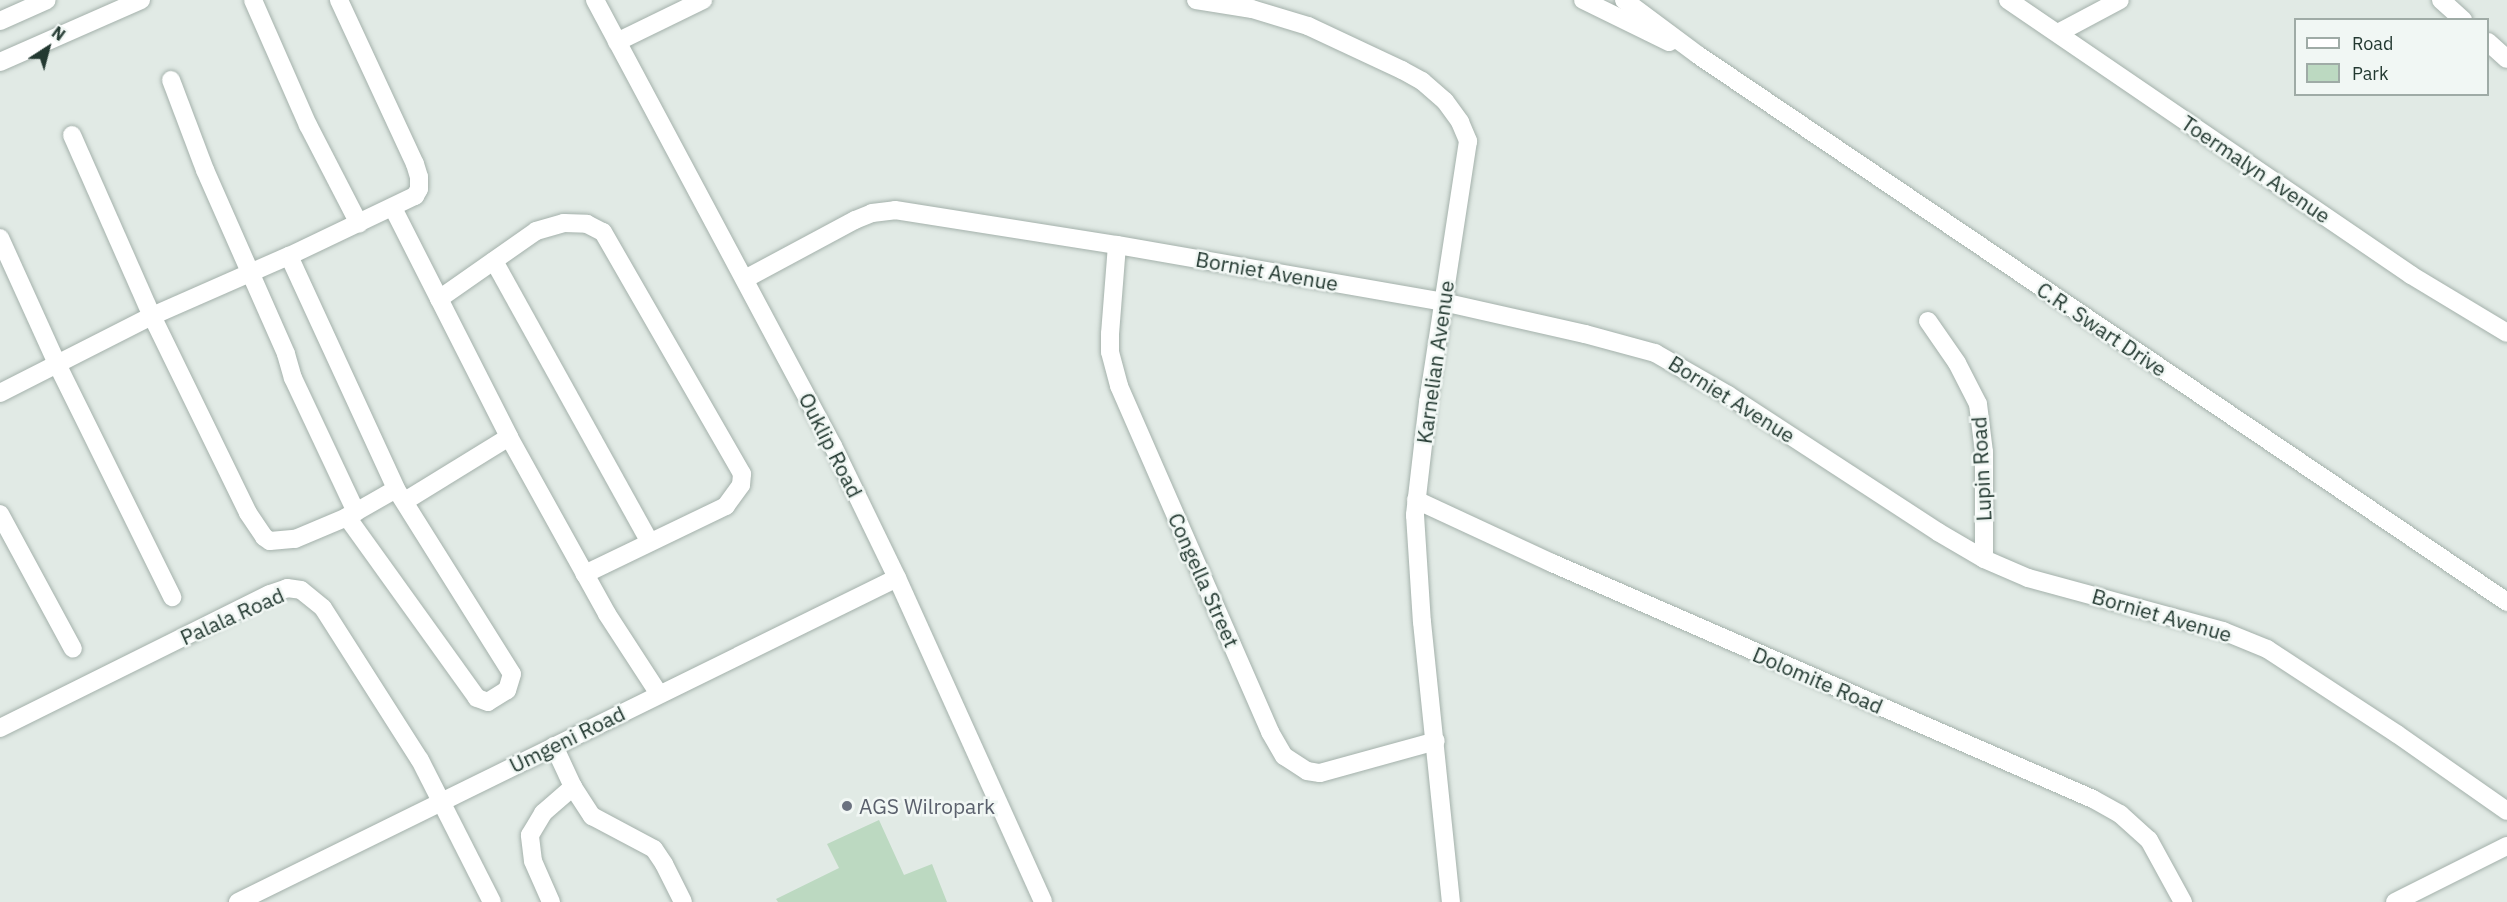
<!DOCTYPE html>
<html>
<head>
<meta charset="utf-8">
<style>
  body { margin:0 }
  #map { position:relative; width:2507px; height:902px; overflow:hidden; background:#e1eae5; font-family:"IBM Plex Sans",sans-serif }
  div>[style] { position:absolute }
  [style*='--x'] { left:calc(var(--x)*1px); top:calc(var(--y)*1px); width:calc(var(--w)*1px); rotate:calc(var(--a)*1deg) }
  .green>* { inset:0; background:#bcd9c1 }
  .roads { filter:drop-shadow(0 0 2px #a4b1ab) drop-shadow(0 0 2px #a4b1ab) }
  .minor>* { height:18px; margin:-9px; padding:0 9px; transform-origin:9px; border-radius:9px; background:#fff }
  .tertiary>* { height:18px; margin:-9px; padding:0 9px; transform-origin:9px; border-radius:9px; background:#fff }
  .secondary>* { height:18px; margin:-9px; padding:0 9px; transform-origin:9px; border-radius:9px; background:#fff }
  .dots>* { width:16px; height:16px; translate:-50% -50%; box-sizing:border-box; border:3px solid #f1f7f4; border-radius:50% }
  span { translate:-50% -50%; white-space:nowrap; text-align:center; line-height:1.15; -webkit-text-stroke:5px #f1f7f4; paint-order:stroke }
  .street-label { font-size:21px; color:#233931 }
  .worship-label { font-size:21px; color:#5b616d }
  .left { translate:0 -50%; text-align:left }
  .legend { position:absolute; left:2294px; top:18px; width:195px; height:78px; box-sizing:border-box; background:#f1f7f4; border:2px solid #9faba6; margin:0; padding:8px 10px; list-style:none; font-size:18px; color:#233931 }
  .legend li { display:flex; align-items:center; gap:12px; height:30px }
  .legend b { width:30px; border:2px solid #9faba6 }
  .north { position:absolute; left:18px; top:18px; width:60px; height:60px; -webkit-text-stroke:4px #f1f7f4; paint-order:stroke; rotate:36deg; font-size:16px; font-weight:700; line-height:24px; text-align:center; color:#233931 }
  .north::after { content:''; display:block; margin:auto; width:21px; height:27px; background:#233931; clip-path:polygon(50% 0,100% 100%,50% 72%,0 100%) }
</style>
</head>
<body>
<div id="map">
  <div class="green">
    <div style="clip-path:polygon(879px 820px,904px 875px,932px 864px,947px 902px,778px 902px,776px 899px,839px 868px,827px 844px)"></div>
  </div>
  <div class="roads">
    <div class="minor">
      <div style="--x:253;--y:0;--w:137;--a:66.3"></div>
      <div style="--x:308;--y:125;--w:111;--a:62.7"></div>
      <div style="--x:1196;--y:0;--w:57;--a:9.1"></div>
      <div style="--x:1252;--y:9;--w:59;--a:16.9"></div>
      <div style="--x:1308;--y:26;--w:104;--a:25.1"></div>
      <div style="--x:1402;--y:70;--w:23;--a:29"></div>
      <div style="--x:1422;--y:81;--w:30;--a:41"></div>
      <div style="--x:1445;--y:101;--w:26;--a:54"></div>
      <div style="--x:1460;--y:122;--w:21;--a:67"></div>
      <div style="--x:1468;--y:141;--w:264;--a:98.7"></div>
      <div style="--x:1428;--y:402;--w:114;--a:96.6"></div>
      <div style="--x:1415;--y:515;--w:107;--a:86.3"></div>
      <div style="--x:1422;--y:622;--w:281;--a:84.1"></div>
      <div style="--x:2008;--y:0;--w:488;--a:34.3"></div>
      <div style="--x:2411;--y:275;--w:112;--a:31.1"></div>
      <div style="--x:2441;--y:0;--w:30;--a:42"></div>
      <div style="--x:2058;--y:33;--w:70;--a:-28"></div>
      <div style="--x:617;--y:42;--w:96;--a:-26"></div>
      <div style="--x:2488;--y:42;--w:25;--a:42"></div>
      <div style="--x:171;--y:80;--w:96;--a:69.3"></div>
      <div style="--x:205;--y:170;--w:201;--a:66.2"></div>
      <div style="--x:286;--y:354;--w:25;--a:74"></div>
      <div style="--x:293;--y:378;--w:148;--a:64.8"></div>
      <div style="--x:72;--y:135;--w:198;--a:66.2"></div>
      <div style="--x:152;--y:316;--w:219;--a:64"></div>
      <div style="--x:248;--y:513;--w:29;--a:56"></div>
      <div style="--x:264;--y:537;--w:7;--a:34"></div>
      <div style="--x:270;--y:541;--w:25;--a:-5"></div>
      <div style="--x:295;--y:539;--w:56;--a:-22.9"></div>
      <div style="--x:347;--y:517;--w:56;--a:-29.7"></div>
      <div style="--x:393;--y:208;--w:257;--a:63.1"></div>
      <div style="--x:509;--y:437;--w:202;--a:61"></div>
      <div style="--x:607;--y:614;--w:95;--a:57"></div>
      <div style="--x:0;--y:238;--w:141;--a:65.6"></div>
      <div style="--x:58;--y:366;--w:258;--a:63.7"></div>
      <div style="--x:1117;--y:245;--w:89;--a:94.5"></div>
      <div style="--x:1110;--y:334;--w:18;--a:90"></div>
      <div style="--x:1110;--y:352;--w:35;--a:75"></div>
      <div style="--x:1119;--y:386;--w:378;--a:66.4"></div>
      <div style="--x:1270;--y:732;--w:28;--a:60"></div>
      <div style="--x:1284;--y:756;--w:27;--a:33"></div>
      <div style="--x:1307;--y:771;--w:13;--a:9"></div>
      <div style="--x:1320;--y:773;--w:120;--a:-15.4"></div>
      <div style="--x:289;--y:256;--w:256;--a:65.3"></div>
      <div style="--x:396;--y:489;--w:218;--a:57.9"></div>
      <div style="--x:512;--y:674;--w:17;--a:107"></div>
      <div style="--x:507;--y:690;--w:22;--a:148"></div>
      <div style="--x:488;--y:702;--w:12;--a:-160"></div>
      <div style="--x:477;--y:698;--w:223;--a:-125.7"></div>
      <div style="--x:494;--y:261;--w:321;--a:61"></div>
      <div style="--x:745;--y:279;--w:125;--a:-28.2"></div>
      <div style="--x:855;--y:220;--w:18;--a:-22"></div>
      <div style="--x:872;--y:213;--w:23;--a:-7"></div>
      <div style="--x:895;--y:210;--w:225;--a:9"></div>
      <div style="--x:1117;--y:245;--w:331;--a:9.9"></div>
      <div style="--x:1443;--y:302;--w:146;--a:12.7"></div>
      <div style="--x:1585;--y:334;--w:73;--a:15.2"></div>
      <div style="--x:1655;--y:353;--w:84;--a:29.9"></div>
      <div style="--x:1728;--y:395;--w:251;--a:33.1"></div>
      <div style="--x:1938;--y:532;--w:53;--a:30.4"></div>
      <div style="--x:1984;--y:559;--w:48;--a:23.4"></div>
      <div style="--x:2028;--y:578;--w:202;--a:15.2"></div>
      <div style="--x:2223;--y:631;--w:48;--a:22.2"></div>
      <div style="--x:2267;--y:649;--w:155;--a:33.2"></div>
      <div style="--x:2397;--y:734;--w:134;--a:35"></div>
      <div style="--x:439;--y:299;--w:118;--a:-35"></div>
      <div style="--x:536;--y:231;--w:29;--a:-16"></div>
      <div style="--x:564;--y:223;--w:23;--a:2"></div>
      <div style="--x:587;--y:224;--w:18;--a:27"></div>
      <div style="--x:603;--y:232;--w:279;--a:60.1"></div>
      <div style="--x:742;--y:474;--w:11;--a:95"></div>
      <div style="--x:741;--y:485;--w:26;--a:126"></div>
      <div style="--x:726;--y:506;--w:157;--a:154.3"></div>
      <div style="--x:1928;--y:321;--w:51;--a:55.4"></div>
      <div style="--x:1957;--y:363;--w:46;--a:62.9"></div>
      <div style="--x:1978;--y:404;--w:48;--a:82.9"></div>
      <div style="--x:1984;--y:452;--w:107;--a:90"></div>
      <div style="--x:0;--y:393;--w:170;--a:-26.9"></div>
      <div style="--x:152;--y:316;--w:150;--a:-23.7"></div>
      <div style="--x:289;--y:256;--w:140;--a:-25.5"></div>
      <div style="--x:415;--y:196;--w:8;--a:-60"></div>
      <div style="--x:419;--y:189;--w:12;--a:-90"></div>
      <div style="--x:419;--y:177;--w:14;--a:-107"></div>
      <div style="--x:415;--y:164;--w:181;--a:-114.9"></div>
      <div style="--x:1416;--y:500;--w:150;--a:24.9"></div>
      <div style="--x:1552;--y:563;--w:590;--a:23.57"></div>
      <div style="--x:2093;--y:799;--w:31;--a:29"></div>
      <div style="--x:2120;--y:814;--w:39;--a:42"></div>
      <div style="--x:2149;--y:840;--w:71;--a:61.3"></div>
      <div style="--x:405;--y:501;--w:122;--a:-31.6"></div>
      <div style="--x:0;--y:514;--w:153;--a:61.6"></div>
      <div style="--x:0;--y:728;--w:301;--a:-26.4"></div>
      <div style="--x:270;--y:594;--w:18;--a:-19"></div>
      <div style="--x:287;--y:588;--w:14;--a:8"></div>
      <div style="--x:301;--y:590;--w:28;--a:39"></div>
      <div style="--x:323;--y:608;--w:180;--a:57.5"></div>
      <div style="--x:420;--y:760;--w:159;--a:63.1"></div>
      <div style="--x:554;--y:746;--w:45;--a:65.1"></div>
      <div style="--x:573;--y:787;--w:35;--a:57"></div>
      <div style="--x:592;--y:816;--w:70;--a:28"></div>
      <div style="--x:654;--y:849;--w:18;--a:56"></div>
      <div style="--x:664;--y:864;--w:42;--a:63.4"></div>
      <div style="--x:238;--y:902;--w:734;--a:-26.18"></div>
      <div style="--x:551;--y:902;--w:45;--a:-113.7"></div>
      <div style="--x:533;--y:861;--w:26;--a:-97"></div>
      <div style="--x:530;--y:835;--w:26;--a:-59"></div>
      <div style="--x:543;--y:813;--w:40;--a:-41"></div>
      <div style="--x:2395;--y:902;--w:125;--a:-26.6"></div>
    </div>
    <div class="tertiary">
      <div style="--x:595;--y:0;--w:506;--a:61.91"></div>
      <div style="--x:833;--y:446;--w:147;--a:64.1"></div>
      <div style="--x:897;--y:578;--w:355;--a:65.7"></div>
    </div>
    <div class="secondary">
      <div style="--x:1583;--y:0;--w:96;--a:26"></div>
      <div style="--x:1624;--y:0;--w:92;--a:36.6"></div>
      <div style="--x:1698;--y:55;--w:977;--a:34.06"></div>
      <div style="--x:0;--y:21;--w:51;--a:-24.1"></div>
      <div style="--x:0;--y:62;--w:154;--a:-23.7"></div>
    </div>
  </div>
  <div class="dots">
    <div style="left:847px;top:806px;background:#6b7280"></div>
  </div>
  <div class="street-label">
    <span style="left:2256px;top:169px;rotate:34deg">Toermalyn Avenue</span>
    <span style="left:1267px;top:271px;rotate:10deg">Borniet Avenue</span>
    <span style="left:2102px;top:329px;rotate:34deg">C.R. Swart Drive</span>
    <span style="left:1435px;top:362px;rotate:-82deg">Karnelian Avenue</span>
    <span style="left:1732px;top:399px;rotate:32deg">Borniet Avenue</span>
    <span style="left:831px;top:445px;rotate:63deg">Ouklip Road</span>
    <span style="left:1981px;top:469px;rotate:-93deg">Lupin Road</span>
    <span style="left:1204px;top:580px;rotate:66deg">Congella Street</span>
    <span style="left:2162px;top:615px;rotate:16deg">Borniet Avenue</span>
    <span style="left:232px;top:616px;rotate:-24deg">Palala Road</span>
    <span style="left:1818px;top:680px;rotate:23deg">Dolomite Road</span>
    <span style="left:567px;top:739px;rotate:-26deg">Umgeni Road</span>
  </div>
  <div class="worship-label">
    <span class="left" style="left:859px;top:806px">AGS Wilropark</span>
  </div>
  <ul class="legend">
  <li><b style="height:8px;background:#fff"></b>Road</li>
  <li><b style="height:16px;background:#bcd9c1"></b>Park</li>
  </ul>
  <div class="north">N</div>
</div>
</body>
</html>
